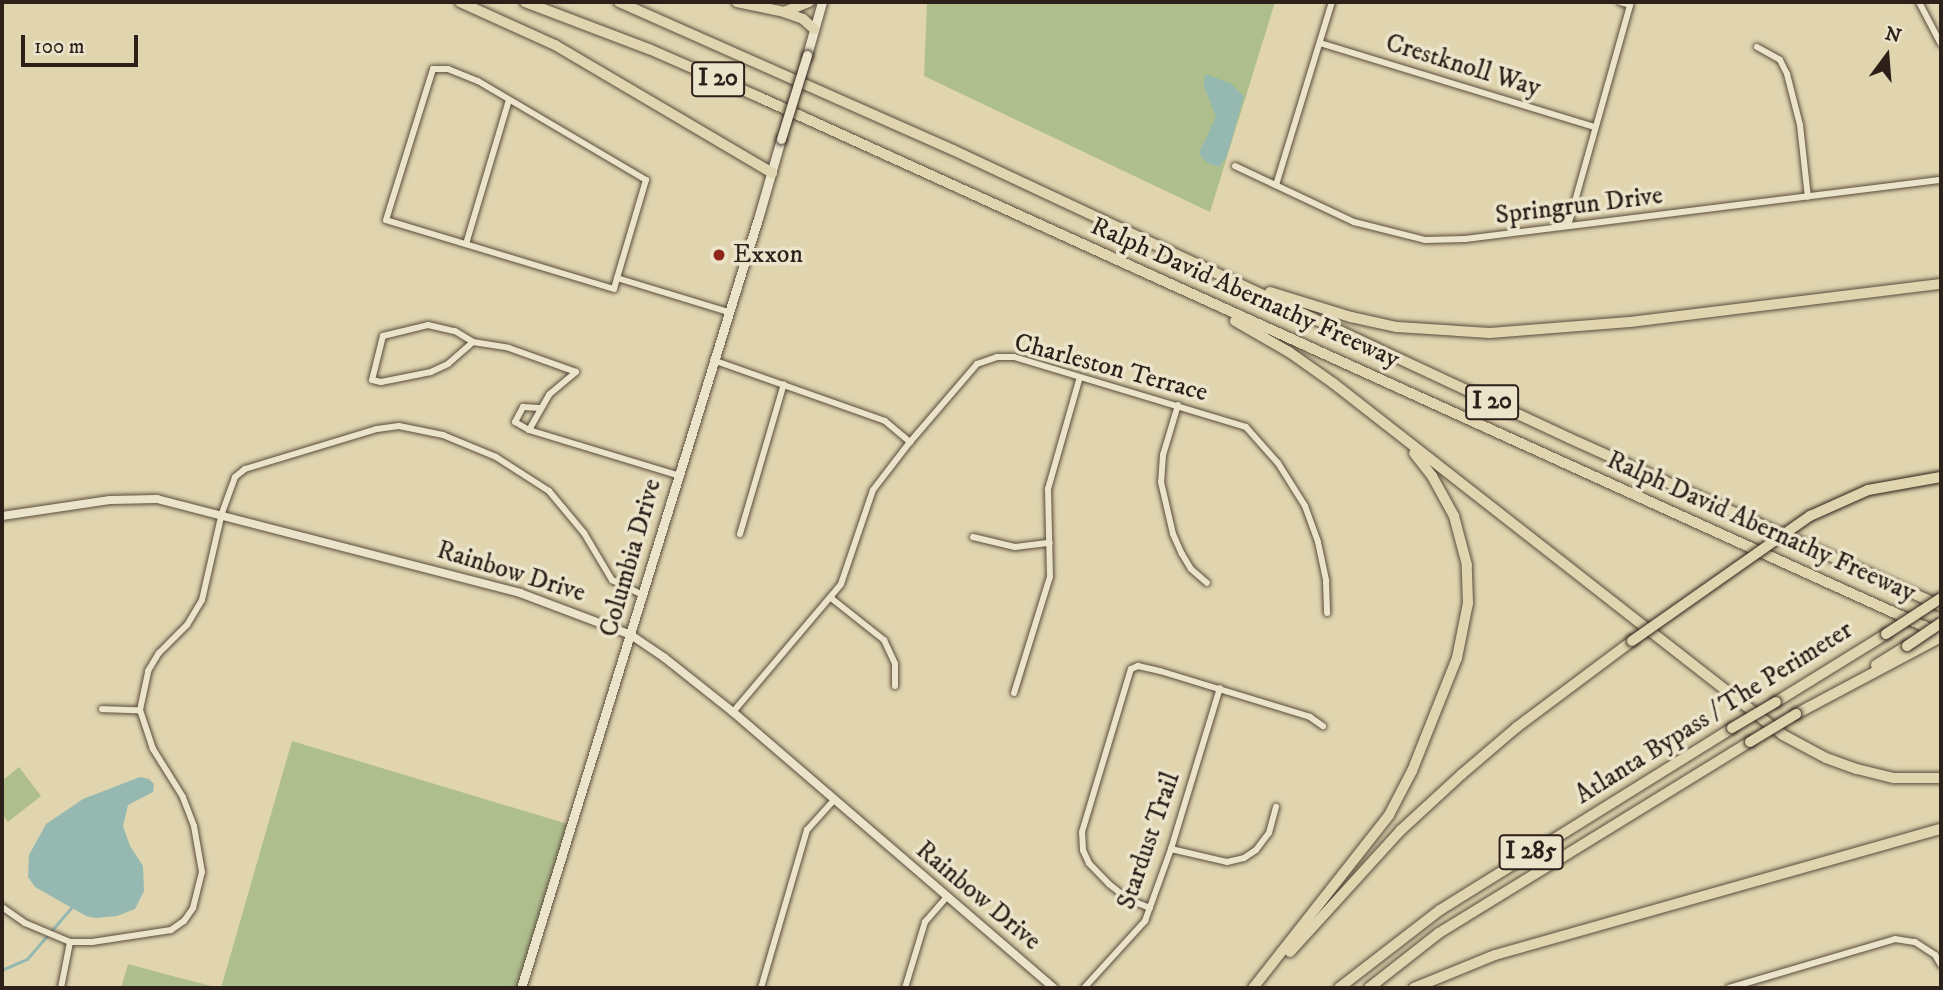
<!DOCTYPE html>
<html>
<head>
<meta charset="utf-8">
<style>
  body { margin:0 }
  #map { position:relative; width:1943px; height:990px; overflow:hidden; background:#e0d5af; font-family:"IM FELL DW Pica",serif }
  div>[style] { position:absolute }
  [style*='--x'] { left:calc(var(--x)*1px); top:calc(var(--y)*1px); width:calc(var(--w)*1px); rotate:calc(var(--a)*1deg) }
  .green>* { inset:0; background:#afbe8d }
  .water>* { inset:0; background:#95b8b1 }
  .stream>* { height:2.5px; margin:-1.25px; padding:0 1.25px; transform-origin:1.25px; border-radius:1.25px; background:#95b8b1 }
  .roads { filter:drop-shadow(0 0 2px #5a4c3e) drop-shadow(0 0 2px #5a4c3e) }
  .minor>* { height:6px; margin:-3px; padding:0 3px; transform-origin:3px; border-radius:3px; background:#ebe4cb }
  .tertiary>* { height:8px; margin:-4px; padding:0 4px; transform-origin:4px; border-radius:4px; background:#ebe4cb }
  .secondary>* { height:9px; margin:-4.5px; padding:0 4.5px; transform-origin:4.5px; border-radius:4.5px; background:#ebe4cb }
  .motorway>* { height:10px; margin:-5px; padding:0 5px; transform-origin:5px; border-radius:5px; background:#e0d5af }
  .bridges { filter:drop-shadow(0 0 2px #2d1f19) drop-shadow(0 0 2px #2d1f19) }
  .secondary-bridge>* { height:9px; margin:-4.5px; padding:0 4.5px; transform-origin:4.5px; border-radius:4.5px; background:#ebe4cb }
  .motorway-bridge>* { height:10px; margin:-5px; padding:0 5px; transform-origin:5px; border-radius:5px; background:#e0d5af }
  .dots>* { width:19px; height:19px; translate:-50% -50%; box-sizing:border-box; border:4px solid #ebe4cb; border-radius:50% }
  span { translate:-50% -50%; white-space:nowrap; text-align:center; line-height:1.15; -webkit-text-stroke:7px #ebe4cb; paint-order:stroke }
  .shield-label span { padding:2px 5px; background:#ebe4cb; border:2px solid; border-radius:5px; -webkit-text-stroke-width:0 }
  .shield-label { font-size:24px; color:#2d1f19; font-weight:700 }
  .street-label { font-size:26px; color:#2d1f19 }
  .poi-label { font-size:26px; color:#2d1f19 }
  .left { translate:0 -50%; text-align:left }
  .frame { position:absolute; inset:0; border:4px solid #2d1f19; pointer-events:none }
  .north { position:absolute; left:1852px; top:21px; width:70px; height:70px; -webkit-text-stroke:5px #ebe4cb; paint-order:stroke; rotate:16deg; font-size:19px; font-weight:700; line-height:28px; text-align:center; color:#2d1f19 }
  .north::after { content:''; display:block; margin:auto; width:24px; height:32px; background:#2d1f19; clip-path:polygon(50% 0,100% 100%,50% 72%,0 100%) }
  .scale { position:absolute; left:21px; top:35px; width:117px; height:32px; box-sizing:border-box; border:4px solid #2d1f19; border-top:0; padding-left:9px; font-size:21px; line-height:24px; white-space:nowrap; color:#2d1f19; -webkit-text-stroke:5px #ebe4cb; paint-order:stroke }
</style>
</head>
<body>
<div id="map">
  <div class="green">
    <div style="clip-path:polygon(927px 2px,1275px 2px,1210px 212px,924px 76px)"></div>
    <div style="clip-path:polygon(292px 741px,571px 825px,517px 988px,221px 988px)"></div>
    <div style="clip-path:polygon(19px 767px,41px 796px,8px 822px,2px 814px,2px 781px)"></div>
    <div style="clip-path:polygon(128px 964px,180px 978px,219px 988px,121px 988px)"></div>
  </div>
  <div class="water">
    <div style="clip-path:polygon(1205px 74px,1230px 83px,1244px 96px,1226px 158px,1219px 167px,1207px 163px,1199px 153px,1216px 117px,1204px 86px)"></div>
    <div style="clip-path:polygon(140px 777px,149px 779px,154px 784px,153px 792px,128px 805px,123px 826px,130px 846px,143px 866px,144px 891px,135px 909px,117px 916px,96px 918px,86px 916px,35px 887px,28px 877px,29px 855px,46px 824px,83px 799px)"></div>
  </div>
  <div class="stream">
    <div style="--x:2;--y:970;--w:27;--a:-24"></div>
    <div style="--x:27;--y:959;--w:67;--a:-49.2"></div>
  </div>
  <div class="roads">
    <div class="minor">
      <div style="--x:1919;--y:2;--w:47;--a:62.4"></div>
      <div style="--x:1320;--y:43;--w:287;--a:17"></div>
      <div style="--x:1757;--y:47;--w:26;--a:29"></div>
      <div style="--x:1780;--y:60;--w:16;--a:63"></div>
      <div style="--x:1787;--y:74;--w:53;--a:75.7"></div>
      <div style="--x:1800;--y:125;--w:72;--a:83.7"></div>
      <div style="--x:1235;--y:166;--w:132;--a:25.2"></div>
      <div style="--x:1354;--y:222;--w:73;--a:14.2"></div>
      <div style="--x:1425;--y:240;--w:40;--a:-1.4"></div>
      <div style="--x:1465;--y:239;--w:480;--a:-7.1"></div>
      <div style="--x:1276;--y:185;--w:191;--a:-73"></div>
      <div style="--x:1568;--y:226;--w:230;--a:-74.3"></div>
      <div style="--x:1630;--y:5;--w:10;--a:-163"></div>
      <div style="--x:466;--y:244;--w:150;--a:-73.4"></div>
      <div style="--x:617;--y:278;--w:11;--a:105"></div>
      <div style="--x:614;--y:289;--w:238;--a:-163.2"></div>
      <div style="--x:386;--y:220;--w:158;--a:-72.7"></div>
      <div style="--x:433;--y:69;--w:15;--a:0"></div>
      <div style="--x:448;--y:69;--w:32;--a:22"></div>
      <div style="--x:478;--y:81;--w:195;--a:30.5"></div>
      <div style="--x:646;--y:180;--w:102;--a:106.5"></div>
      <div style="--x:617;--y:278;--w:116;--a:17"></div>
      <div style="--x:473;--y:342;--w:33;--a:139"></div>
      <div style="--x:448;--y:364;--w:19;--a:155"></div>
      <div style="--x:431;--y:372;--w:51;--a:168.7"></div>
      <div style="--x:381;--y:382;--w:9;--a:-167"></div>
      <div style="--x:372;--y:380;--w:45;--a:-76"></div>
      <div style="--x:383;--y:336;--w:46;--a:-13.7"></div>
      <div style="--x:428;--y:325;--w:28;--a:13"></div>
      <div style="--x:455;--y:331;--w:21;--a:31"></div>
      <div style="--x:473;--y:342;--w:36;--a:9"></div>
      <div style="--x:509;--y:348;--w:71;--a:19.7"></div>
      <div style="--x:576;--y:372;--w:35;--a:140"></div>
      <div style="--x:549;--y:395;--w:40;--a:119.7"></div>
      <div style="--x:529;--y:430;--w:155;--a:16.9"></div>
      <div style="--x:713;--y:360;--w:182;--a:19.5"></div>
      <div style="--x:885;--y:421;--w:33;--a:40"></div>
      <div style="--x:1178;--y:405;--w:52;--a:106.7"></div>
      <div style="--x:1163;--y:455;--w:27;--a:94"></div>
      <div style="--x:1161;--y:482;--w:53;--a:77"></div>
      <div style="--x:1173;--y:534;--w:22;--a:66"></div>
      <div style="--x:1182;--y:554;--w:17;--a:59"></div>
      <div style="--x:1191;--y:569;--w:21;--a:41"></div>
      <div style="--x:529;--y:430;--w:16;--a:-150"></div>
      <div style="--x:515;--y:422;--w:17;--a:-62"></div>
      <div style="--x:523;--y:407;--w:16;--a:4"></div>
      <div style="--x:740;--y:534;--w:156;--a:-73.7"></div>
      <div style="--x:973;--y:537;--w:43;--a:13.4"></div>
      <div style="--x:1015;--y:547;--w:35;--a:-7"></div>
      <div style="--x:831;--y:598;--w:68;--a:38.4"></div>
      <div style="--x:884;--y:640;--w:26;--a:65"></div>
      <div style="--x:895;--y:664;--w:22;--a:90"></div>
      <div style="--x:1014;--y:693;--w:121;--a:-72.8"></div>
      <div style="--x:1050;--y:577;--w:88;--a:-91.3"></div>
      <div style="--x:1048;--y:489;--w:116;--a:-74.1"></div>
      <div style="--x:102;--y:709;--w:38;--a:2"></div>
      <div style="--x:733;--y:712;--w:167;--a:-49.8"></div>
      <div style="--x:841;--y:584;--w:99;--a:-71.2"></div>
      <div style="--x:873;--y:490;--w:61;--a:-52.4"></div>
      <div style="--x:910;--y:442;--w:103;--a:-49.3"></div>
      <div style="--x:977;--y:364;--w:21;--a:-19"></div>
      <div style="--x:997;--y:357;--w:17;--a:0"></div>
      <div style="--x:1014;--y:357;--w:242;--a:16.8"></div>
      <div style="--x:1246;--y:427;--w:48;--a:48.4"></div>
      <div style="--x:1278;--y:463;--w:51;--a:57.9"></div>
      <div style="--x:1305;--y:506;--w:38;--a:70"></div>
      <div style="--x:1318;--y:542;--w:40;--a:78"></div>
      <div style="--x:1326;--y:581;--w:32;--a:88"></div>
      <div style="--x:1171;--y:849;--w:57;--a:13.1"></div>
      <div style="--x:1227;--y:862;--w:17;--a:-13"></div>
      <div style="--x:1244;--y:858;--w:14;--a:-34"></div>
      <div style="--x:1256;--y:850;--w:21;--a:-53"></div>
      <div style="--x:1269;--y:833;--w:27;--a:-75"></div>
      <div style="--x:2;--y:907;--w:28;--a:35"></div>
      <div style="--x:25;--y:923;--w:49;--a:22.9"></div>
      <div style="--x:70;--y:942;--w:22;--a:0"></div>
      <div style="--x:92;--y:942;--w:80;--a:-8.6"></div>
      <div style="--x:171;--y:930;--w:16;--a:-35"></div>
      <div style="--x:184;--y:921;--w:16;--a:-55"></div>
      <div style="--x:193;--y:908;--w:37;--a:-76"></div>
      <div style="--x:202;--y:872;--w:47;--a:-99.9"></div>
      <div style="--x:194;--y:826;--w:31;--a:-111"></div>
      <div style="--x:183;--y:797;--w:57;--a:-122"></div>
      <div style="--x:153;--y:749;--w:41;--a:-108.4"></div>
      <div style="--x:140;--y:710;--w:40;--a:-78"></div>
      <div style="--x:148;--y:671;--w:21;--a:-59"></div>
      <div style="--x:159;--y:653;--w:40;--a:-45"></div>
      <div style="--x:187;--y:625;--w:29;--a:-59"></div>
      <div style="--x:202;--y:600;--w:89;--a:-77.1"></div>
      <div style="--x:222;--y:513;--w:38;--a:-70"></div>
      <div style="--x:235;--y:477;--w:13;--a:-39"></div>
      <div style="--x:245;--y:469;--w:138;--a:-16.9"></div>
      <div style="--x:377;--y:429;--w:22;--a:-8"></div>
      <div style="--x:399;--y:426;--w:45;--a:11.6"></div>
      <div style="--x:443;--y:435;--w:57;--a:22.5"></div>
      <div style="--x:496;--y:457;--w:63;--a:32.7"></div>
      <div style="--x:549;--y:491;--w:55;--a:50.2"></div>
      <div style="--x:584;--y:533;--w:55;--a:59.2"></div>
      <div style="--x:612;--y:580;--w:32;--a:26"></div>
      <div style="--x:1150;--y:908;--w:24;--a:-158"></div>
      <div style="--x:1128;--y:899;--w:24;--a:-142"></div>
      <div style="--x:1109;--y:884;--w:29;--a:-134"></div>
      <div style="--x:1089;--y:863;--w:14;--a:-115"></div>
      <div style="--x:1083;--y:850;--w:18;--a:-93"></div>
      <div style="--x:1082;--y:832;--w:170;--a:-73.3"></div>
      <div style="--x:1131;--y:669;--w:8;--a:-23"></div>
      <div style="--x:1138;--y:666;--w:23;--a:13"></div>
      <div style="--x:1160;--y:671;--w:157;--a:17"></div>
      <div style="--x:1310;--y:717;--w:16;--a:35"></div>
      <div style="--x:61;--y:988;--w:47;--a:-78.9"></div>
      <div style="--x:761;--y:988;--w:165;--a:-73.8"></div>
      <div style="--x:807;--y:830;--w:40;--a:-48"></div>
      <div style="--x:905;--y:988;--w:69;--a:-73.1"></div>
      <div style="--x:925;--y:922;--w:32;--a:-49"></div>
      <div style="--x:1084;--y:988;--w:91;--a:-47.7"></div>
      <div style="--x:1145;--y:921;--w:77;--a:-70.1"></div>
      <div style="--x:1171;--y:849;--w:168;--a:-73.1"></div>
      <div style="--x:1729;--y:988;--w:173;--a:-16.4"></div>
      <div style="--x:1895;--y:939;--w:20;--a:9"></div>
      <div style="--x:1915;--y:942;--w:24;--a:33"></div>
      <div style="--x:1935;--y:955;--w:12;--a:59"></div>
    </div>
    <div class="tertiary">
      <div style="--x:2;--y:516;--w:109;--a:-8.4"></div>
      <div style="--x:110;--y:500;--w:47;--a:-1.2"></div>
      <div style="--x:157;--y:499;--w:375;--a:14.5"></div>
      <div style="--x:520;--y:593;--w:119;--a:20.7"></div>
      <div style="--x:631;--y:635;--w:41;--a:34.1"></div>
      <div style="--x:665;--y:658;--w:87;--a:38.5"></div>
      <div style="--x:733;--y:712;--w:423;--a:40.7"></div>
    </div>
    <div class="secondary">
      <div style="--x:807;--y:55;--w:55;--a:-74.2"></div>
      <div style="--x:758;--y:219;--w:83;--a:-74"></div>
      <div style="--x:521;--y:988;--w:802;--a:-72.88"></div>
    </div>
    <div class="motorway">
      <div style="--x:460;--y:2;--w:104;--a:24.4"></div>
      <div style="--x:555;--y:45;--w:252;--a:30.5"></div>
      <div style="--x:525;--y:2;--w:133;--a:20.8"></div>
      <div style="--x:649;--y:49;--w:122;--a:23.6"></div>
      <div style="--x:761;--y:98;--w:1296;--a:24.43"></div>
      <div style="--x:619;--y:2;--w:365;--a:23.9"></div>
      <div style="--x:953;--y:150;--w:680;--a:25.06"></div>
      <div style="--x:1569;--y:438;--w:408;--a:24.3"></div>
      <div style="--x:737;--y:2;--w:48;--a:12"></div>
      <div style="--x:784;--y:12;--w:27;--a:-22"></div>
      <div style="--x:784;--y:12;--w:20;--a:20"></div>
      <div style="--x:803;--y:19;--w:15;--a:42"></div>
      <div style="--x:1270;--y:292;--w:85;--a:17.2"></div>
      <div style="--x:1351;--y:317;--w:47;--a:12.3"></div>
      <div style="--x:1397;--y:327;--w:93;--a:3.7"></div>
      <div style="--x:1490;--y:333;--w:140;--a:-4.5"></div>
      <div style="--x:1630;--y:322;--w:313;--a:-7"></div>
      <div style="--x:1235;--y:321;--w:62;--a:29.9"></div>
      <div style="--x:1289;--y:352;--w:54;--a:35.2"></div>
      <div style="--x:1333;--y:383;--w:571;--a:38.03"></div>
      <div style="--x:1783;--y:735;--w:49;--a:28.1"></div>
      <div style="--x:1826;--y:758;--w:33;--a:20"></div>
      <div style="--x:1857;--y:769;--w:38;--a:14"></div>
      <div style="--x:1894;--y:778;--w:47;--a:0"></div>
      <div style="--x:1876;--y:665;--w:36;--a:-32"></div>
      <div style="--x:1776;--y:702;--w:129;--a:-31.7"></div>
      <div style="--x:1796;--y:714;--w:164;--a:-28"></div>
      <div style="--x:1290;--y:952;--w:164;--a:-47.7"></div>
      <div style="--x:1400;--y:831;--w:84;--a:-42.6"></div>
      <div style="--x:1462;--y:774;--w:72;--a:-40.5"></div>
      <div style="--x:1517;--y:727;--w:144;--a:-36.8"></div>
      <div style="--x:1253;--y:988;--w:220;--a:-51.8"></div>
      <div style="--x:1389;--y:815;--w:50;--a:-62.4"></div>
      <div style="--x:1412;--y:771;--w:122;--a:-68.3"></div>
      <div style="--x:1457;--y:658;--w:56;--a:-78.7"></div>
      <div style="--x:1468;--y:603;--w:38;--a:-92"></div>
      <div style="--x:1467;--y:565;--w:51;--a:-104.9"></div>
      <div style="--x:1454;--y:516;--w:46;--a:-118.8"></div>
      <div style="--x:1432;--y:476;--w:29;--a:-128"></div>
      <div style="--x:1339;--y:988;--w:128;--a:-37.7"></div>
      <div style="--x:1440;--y:910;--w:344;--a:-31.9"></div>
      <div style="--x:1369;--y:988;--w:89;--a:-38.2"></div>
      <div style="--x:1439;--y:933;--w:365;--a:-31.6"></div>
      <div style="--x:1414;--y:988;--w:87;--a:-22.2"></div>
      <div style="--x:1495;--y:955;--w:463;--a:-15.8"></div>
    </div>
  </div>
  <div class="bridges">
    <div class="secondary-bridge">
      <div style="--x:781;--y:139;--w:88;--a:-72.8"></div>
    </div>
    <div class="motorway-bridge">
      <div style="--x:1886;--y:634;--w:66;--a:-33.2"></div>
      <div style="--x:1632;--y:641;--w:218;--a:-35.1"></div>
      <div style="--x:1810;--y:516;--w:64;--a:-24.1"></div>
      <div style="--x:1868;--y:490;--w:74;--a:-10.1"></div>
      <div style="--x:1907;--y:646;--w:41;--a:-34.1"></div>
      <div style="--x:1732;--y:728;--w:51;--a:-30.6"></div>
      <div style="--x:1750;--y:742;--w:54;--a:-31.3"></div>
    </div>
  </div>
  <div class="dots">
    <div style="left:719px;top:255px;background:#8f2418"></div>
  </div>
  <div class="shield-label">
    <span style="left:718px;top:79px">I 20</span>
    <span style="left:1492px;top:402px">I 20</span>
    <span style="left:1531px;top:852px">I 285</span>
  </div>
  <div class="street-label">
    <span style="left:1463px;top:66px;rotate:17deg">Crestknoll Way</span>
    <span style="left:1579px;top:206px;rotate:-7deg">Springrun Drive</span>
    <span style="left:1245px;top:293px;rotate:24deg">Ralph David Abernathy Freeway</span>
    <span style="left:1111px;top:368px;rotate:15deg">Charleston Terrace</span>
    <span style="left:1761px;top:527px;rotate:24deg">Ralph David Abernathy Freeway</span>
    <span style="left:631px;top:558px;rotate:-74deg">Columbia Drive</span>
    <span style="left:511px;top:572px;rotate:17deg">Rainbow Drive</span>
    <span style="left:1714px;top:713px;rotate:-32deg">Atlanta Bypass / The Perimeter</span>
    <span style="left:1149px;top:841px;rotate:-71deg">Stardust Trail</span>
    <span style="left:978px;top:896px;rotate:40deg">Rainbow Drive</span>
  </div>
  <div class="poi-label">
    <span class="left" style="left:733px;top:255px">Exxon</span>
  </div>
  <div class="frame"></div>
  <div class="north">N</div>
  <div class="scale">100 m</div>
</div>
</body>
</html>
